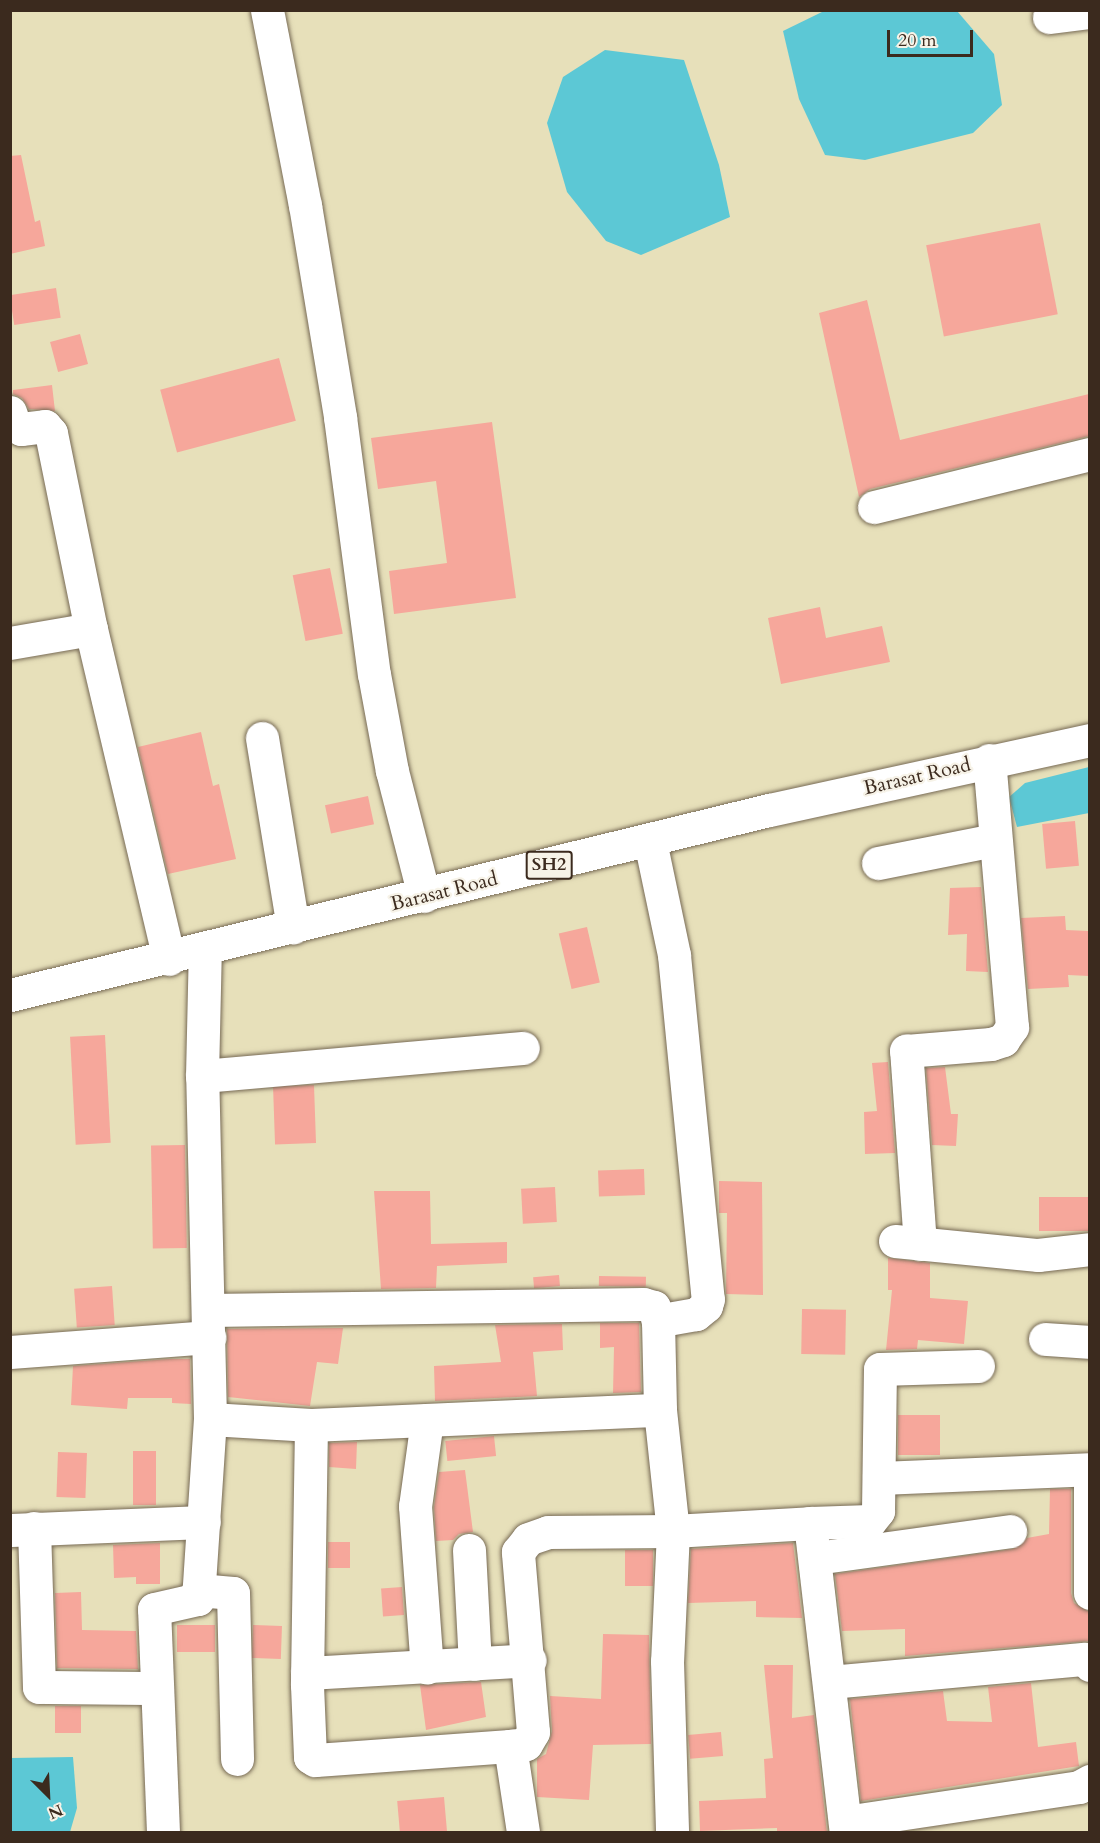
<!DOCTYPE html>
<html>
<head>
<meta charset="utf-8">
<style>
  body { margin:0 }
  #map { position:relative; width:1100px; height:1843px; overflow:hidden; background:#e7e0ba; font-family:Cardo,serif }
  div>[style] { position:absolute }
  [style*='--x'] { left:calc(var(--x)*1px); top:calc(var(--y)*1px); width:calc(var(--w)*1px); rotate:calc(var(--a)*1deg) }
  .water>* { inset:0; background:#5cc8d5 }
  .building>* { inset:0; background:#f6a79b; transform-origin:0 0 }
  .roads { filter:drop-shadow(0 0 2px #776a55) drop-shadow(0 0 2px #776a55) }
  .street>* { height:33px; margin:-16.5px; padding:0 16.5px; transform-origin:16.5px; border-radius:16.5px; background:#fff }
  .primary>* { height:33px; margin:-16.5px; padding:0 16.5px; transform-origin:16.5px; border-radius:16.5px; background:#fff }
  span { translate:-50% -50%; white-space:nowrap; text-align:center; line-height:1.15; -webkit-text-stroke:4.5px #f7f3e8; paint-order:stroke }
  .shield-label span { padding:2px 4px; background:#f7f3e8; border:2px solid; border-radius:4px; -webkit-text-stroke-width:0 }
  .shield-label { font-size:18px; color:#3b2a1e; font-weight:700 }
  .street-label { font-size:20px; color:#3b2a1e }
  .frame { position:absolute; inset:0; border:12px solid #3b2a1e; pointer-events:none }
  .north { position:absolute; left:18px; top:1765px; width:60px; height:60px; -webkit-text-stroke:4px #f7f3e8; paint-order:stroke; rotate:156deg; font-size:16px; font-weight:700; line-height:24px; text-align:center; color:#3b2a1e }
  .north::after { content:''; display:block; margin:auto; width:21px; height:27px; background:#3b2a1e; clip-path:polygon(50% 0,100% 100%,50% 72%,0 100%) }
  .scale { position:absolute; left:887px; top:30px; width:86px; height:27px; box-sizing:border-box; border:3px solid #3b2a1e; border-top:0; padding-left:8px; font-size:18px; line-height:21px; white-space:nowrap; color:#3b2a1e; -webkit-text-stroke:4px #f7f3e8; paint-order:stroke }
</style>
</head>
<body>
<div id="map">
  <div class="water">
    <div style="clip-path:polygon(824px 11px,957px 11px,994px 54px,1002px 105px,973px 133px,865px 160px,825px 155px,799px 99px,783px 31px)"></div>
    <div style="clip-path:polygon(605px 50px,684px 60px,719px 165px,730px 217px,641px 255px,606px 241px,567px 192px,547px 123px,563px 77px)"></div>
    <div style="clip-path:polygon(1089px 767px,1089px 813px,1017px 827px,1009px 797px,1025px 783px)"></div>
    <div style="clip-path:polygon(73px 1757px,77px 1808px,70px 1832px,11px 1832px,11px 1758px)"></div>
  </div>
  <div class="building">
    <div style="clip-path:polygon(21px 155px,35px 222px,40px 220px,45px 246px,10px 254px,10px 156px)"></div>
    <div style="left:1040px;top:223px;width:93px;height:116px;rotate:79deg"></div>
    <div style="left:56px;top:288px;width:30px;height:47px;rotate:81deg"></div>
    <div style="clip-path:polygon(867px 300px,900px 440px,1089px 394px,1089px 436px,870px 489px,859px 497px,819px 313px)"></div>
    <div style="left:80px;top:334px;width:31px;height:31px;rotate:75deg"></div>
    <div style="left:279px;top:358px;width:65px;height:123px;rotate:75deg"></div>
    <div style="clip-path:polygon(52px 385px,55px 411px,29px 409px,22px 398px,13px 394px,13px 390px)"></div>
    <div style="clip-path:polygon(492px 422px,516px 598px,394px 614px,389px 571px,447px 563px,436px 481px,378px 489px,371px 438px)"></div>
    <div style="left:330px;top:568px;width:67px;height:38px;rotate:79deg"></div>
    <div style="clip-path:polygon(820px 607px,826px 638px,882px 626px,890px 662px,781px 684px,768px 618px)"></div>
    <div style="clip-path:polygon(201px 732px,213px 786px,219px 784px,236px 859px,168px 874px,138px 747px)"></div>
    <div style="left:368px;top:796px;width:29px;height:44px;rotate:78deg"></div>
    <div style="left:1075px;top:821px;width:45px;height:33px;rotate:85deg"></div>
    <div style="clip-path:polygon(981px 887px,988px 972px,966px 971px,967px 934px,948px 935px,950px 888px)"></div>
    <div style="clip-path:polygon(1065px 916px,1066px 930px,1089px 931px,1089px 976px,1068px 975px,1069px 987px,1028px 989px,1021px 918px)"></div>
    <div style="left:587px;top:927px;width:57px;height:29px;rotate:77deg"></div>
    <div style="left:105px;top:1035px;width:108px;height:35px;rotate:87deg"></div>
    <div style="clip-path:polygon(888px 1062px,895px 1153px,865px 1154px,864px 1112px,877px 1111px,872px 1063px)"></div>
    <div style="clip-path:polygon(945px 1067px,951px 1114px,958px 1114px,956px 1146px,932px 1145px,926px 1068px)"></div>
    <div style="left:314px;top:1085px;width:58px;height:41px;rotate:88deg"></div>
    <div style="left:185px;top:1145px;width:103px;height:34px;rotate:89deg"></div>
    <div style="left:644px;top:1169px;width:26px;height:46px;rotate:88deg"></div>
    <div style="clip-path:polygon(719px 1181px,762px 1182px,763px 1295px,726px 1294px,727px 1213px,719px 1213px)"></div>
    <div style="left:555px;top:1187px;width:35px;height:34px;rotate:87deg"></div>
    <div style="clip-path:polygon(374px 1191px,430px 1191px,431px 1244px,507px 1242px,507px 1263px,437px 1266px,436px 1288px,381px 1289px)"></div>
    <div style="left:1089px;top:1197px;width:34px;height:50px;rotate:90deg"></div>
    <div style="clip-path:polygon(888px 1258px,930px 1263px,930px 1298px,968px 1301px,964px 1344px,918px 1340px,917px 1349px,886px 1350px,892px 1290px,888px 1290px)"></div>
    <div style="left:559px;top:1275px;width:11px;height:26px;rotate:85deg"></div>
    <div style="left:599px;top:1276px;width:47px;height:10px;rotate:1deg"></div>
    <div style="left:112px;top:1286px;width:39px;height:38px;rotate:86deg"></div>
    <div style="left:802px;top:1309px;width:44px;height:45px;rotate:1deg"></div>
    <div style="clip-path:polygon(600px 1323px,639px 1323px,641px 1392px,613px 1393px,614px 1347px,600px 1348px)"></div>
    <div style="clip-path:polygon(562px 1324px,563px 1350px,533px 1352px,537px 1396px,435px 1401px,434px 1366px,501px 1362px,495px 1325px)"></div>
    <div style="clip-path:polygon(343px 1328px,338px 1364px,317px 1362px,310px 1406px,228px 1397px,227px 1329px)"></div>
    <div style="clip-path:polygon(169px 1359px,190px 1359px,191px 1404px,172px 1403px,172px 1398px,128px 1398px,127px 1409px,71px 1405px,73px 1366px)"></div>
    <div style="left:898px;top:1415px;width:42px;height:40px"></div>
    <div style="left:494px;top:1436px;width:20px;height:49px;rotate:84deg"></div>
    <div style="clip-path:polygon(357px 1442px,356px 1469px,329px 1467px,329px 1443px)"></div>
    <div style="left:156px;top:1451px;width:54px;height:23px;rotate:90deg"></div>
    <div style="left:58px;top:1452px;width:29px;height:45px;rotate:2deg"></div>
    <div style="clip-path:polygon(465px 1470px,473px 1532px,459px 1534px,453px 1540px,436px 1541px,434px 1507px,439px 1472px)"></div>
    <div style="clip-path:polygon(1050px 1489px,1071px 1489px,1071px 1593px,1074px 1603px,1089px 1612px,1089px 1641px,905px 1656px,905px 1629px,842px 1631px,835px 1574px,1013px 1549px,1027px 1538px,1049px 1534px)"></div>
    <div style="left:328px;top:1542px;width:22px;height:26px"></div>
    <div style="clip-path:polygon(160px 1543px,160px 1584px,136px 1584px,136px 1577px,114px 1578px,113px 1545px)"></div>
    <div style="clip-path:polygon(793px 1543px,802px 1618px,756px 1617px,756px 1601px,688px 1603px,691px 1549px)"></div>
    <div style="left:625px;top:1550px;width:28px;height:36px"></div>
    <div style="left:402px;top:1587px;width:28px;height:21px;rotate:86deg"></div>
    <div style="clip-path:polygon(81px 1592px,82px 1630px,136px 1631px,138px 1669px,57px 1668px,55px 1593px)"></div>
    <div style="left:177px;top:1625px;width:38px;height:27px"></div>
    <div style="left:253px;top:1625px;width:29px;height:33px;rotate:2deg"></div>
    <div style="clip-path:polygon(603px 1634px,649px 1635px,651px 1744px,593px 1745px,589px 1800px,537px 1797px,537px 1759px,546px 1754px,552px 1731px,550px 1696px,601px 1699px)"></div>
    <div style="clip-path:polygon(764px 1665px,793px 1665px,792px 1718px,814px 1715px,827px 1833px,777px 1833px,777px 1828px,700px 1831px,699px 1801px,766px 1798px,764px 1759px,773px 1758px)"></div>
    <div style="clip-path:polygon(481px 1682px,486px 1717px,426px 1730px,420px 1685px)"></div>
    <div style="clip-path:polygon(1031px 1683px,1038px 1747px,1076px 1742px,1079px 1766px,861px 1801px,850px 1699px,943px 1691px,947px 1721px,992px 1722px,988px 1687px)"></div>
    <div style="left:55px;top:1706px;width:26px;height:27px"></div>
    <div style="left:721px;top:1732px;width:24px;height:33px;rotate:85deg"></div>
    <div style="left:444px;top:1797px;width:36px;height:47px;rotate:85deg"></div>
  </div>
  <div class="roads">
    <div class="street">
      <div style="--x:267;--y:10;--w:199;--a:79"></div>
      <div style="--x:305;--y:205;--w:215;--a:80.6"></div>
      <div style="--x:340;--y:417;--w:259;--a:82.5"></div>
      <div style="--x:374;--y:674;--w:99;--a:79.5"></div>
      <div style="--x:392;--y:771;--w:129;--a:75.6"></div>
      <div style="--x:1049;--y:17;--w:41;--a:-7"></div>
      <div style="--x:10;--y:412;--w:12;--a:70"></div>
      <div style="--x:14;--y:423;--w:9;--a:41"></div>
      <div style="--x:21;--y:429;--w:24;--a:-7"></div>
      <div style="--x:45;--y:426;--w:9;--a:49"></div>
      <div style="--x:51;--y:433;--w:200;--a:78.5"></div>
      <div style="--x:91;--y:629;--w:339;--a:76.7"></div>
      <div style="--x:874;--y:507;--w:222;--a:-13.8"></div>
      <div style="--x:10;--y:643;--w:82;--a:-9.8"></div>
      <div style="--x:262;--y:738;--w:192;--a:80.7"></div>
      <div style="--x:650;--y:841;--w:116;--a:78.1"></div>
      <div style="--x:674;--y:955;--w:346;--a:84.4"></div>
      <div style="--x:708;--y:1299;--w:7;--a:106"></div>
      <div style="--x:706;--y:1306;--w:13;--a:141"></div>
      <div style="--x:696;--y:1314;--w:39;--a:170"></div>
      <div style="--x:658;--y:1321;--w:89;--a:88.7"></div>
      <div style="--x:878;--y:863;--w:118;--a:-11.2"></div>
      <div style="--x:202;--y:1076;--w:322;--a:-5"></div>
      <div style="--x:895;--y:1241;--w:144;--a:5.6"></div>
      <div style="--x:1038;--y:1255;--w:52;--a:-6.6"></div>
      <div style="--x:920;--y:1244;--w:194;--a:-94.1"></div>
      <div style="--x:906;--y:1051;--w:85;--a:-4.7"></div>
      <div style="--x:991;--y:1044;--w:13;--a:-18"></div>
      <div style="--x:1003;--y:1040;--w:16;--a:-55"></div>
      <div style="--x:1012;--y:1027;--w:268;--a:-94.9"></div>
      <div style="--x:209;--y:1310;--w:434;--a:-0.8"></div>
      <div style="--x:643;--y:1304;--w:11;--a:15"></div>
      <div style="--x:654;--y:1307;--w:15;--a:74"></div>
      <div style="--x:1045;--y:1339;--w:45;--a:3.8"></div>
      <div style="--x:10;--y:1352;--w:200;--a:-4.3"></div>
      <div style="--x:210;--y:1419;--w:101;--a:3.4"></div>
      <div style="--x:311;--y:1425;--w:349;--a:-2.5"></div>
      <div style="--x:660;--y:1410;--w:122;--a:83.9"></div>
      <div style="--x:673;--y:1531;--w:130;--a:92.6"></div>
      <div style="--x:667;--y:1661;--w:171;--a:88.3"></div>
      <div style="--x:427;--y:1420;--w:87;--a:97.9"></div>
      <div style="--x:415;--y:1506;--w:162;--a:85.8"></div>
      <div style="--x:311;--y:1425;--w:260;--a:90.9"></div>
      <div style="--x:307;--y:1685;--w:72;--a:87.6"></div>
      <div style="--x:310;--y:1757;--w:6;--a:31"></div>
      <div style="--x:315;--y:1760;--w:196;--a:-4.1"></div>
      <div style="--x:1090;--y:1476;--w:117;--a:90"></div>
      <div style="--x:879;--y:1478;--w:211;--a:-2.4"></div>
      <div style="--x:810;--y:1523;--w:60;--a:-1.9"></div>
      <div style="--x:870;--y:1521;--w:13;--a:-51"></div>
      <div style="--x:878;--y:1511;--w:142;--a:-89.2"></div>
      <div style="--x:880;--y:1369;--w:98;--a:-1.8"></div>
      <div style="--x:34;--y:1528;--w:159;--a:88.2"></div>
      <div style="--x:39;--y:1687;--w:117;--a:0.5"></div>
      <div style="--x:10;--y:1530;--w:194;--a:-2.4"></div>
      <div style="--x:469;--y:1550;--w:114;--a:87"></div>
      <div style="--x:816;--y:1558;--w:196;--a:-7.9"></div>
      <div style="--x:198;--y:1590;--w:35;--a:5"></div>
      <div style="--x:233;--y:1593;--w:166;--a:88.6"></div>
      <div style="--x:307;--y:1673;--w:223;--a:-3.3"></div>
      <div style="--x:830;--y:1682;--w:256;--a:-5.2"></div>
      <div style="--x:1085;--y:1659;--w:8;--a:50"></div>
      <div style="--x:845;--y:1822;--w:237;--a:-8.5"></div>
      <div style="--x:1079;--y:1787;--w:13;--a:-29"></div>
      <div style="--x:163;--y:1832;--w:223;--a:-92.3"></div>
      <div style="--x:154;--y:1609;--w:45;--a:-12.8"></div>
      <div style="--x:198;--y:1599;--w:180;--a:-86.2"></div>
      <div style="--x:210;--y:1419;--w:343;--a:-91.3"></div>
      <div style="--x:202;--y:1076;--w:128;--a:-88.7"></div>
      <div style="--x:523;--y:1832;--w:87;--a:-98.6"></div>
      <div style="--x:510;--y:1746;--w:16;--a:-7"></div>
      <div style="--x:526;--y:1744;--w:14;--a:-60"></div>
      <div style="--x:533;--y:1732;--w:181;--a:-94.8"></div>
      <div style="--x:518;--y:1552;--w:16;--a:-52"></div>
      <div style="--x:528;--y:1539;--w:21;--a:-19"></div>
      <div style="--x:548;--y:1532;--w:125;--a:-0.5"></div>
      <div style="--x:673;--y:1531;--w:137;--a:-3.3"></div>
      <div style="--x:810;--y:1523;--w:311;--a:83.4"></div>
    </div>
    <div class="primary">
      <div style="--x:10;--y:995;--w:781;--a:-13.7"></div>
      <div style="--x:769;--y:810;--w:329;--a:-12.3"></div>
    </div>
  </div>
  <div class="shield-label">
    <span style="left:549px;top:865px">SH2</span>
  </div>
  <div class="street-label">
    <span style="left:917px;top:776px;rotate:-13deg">Barasat Road</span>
    <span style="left:444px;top:891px;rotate:-14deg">Barasat Road</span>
  </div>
  <div class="frame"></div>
  <div class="north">N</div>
  <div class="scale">20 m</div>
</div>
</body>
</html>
